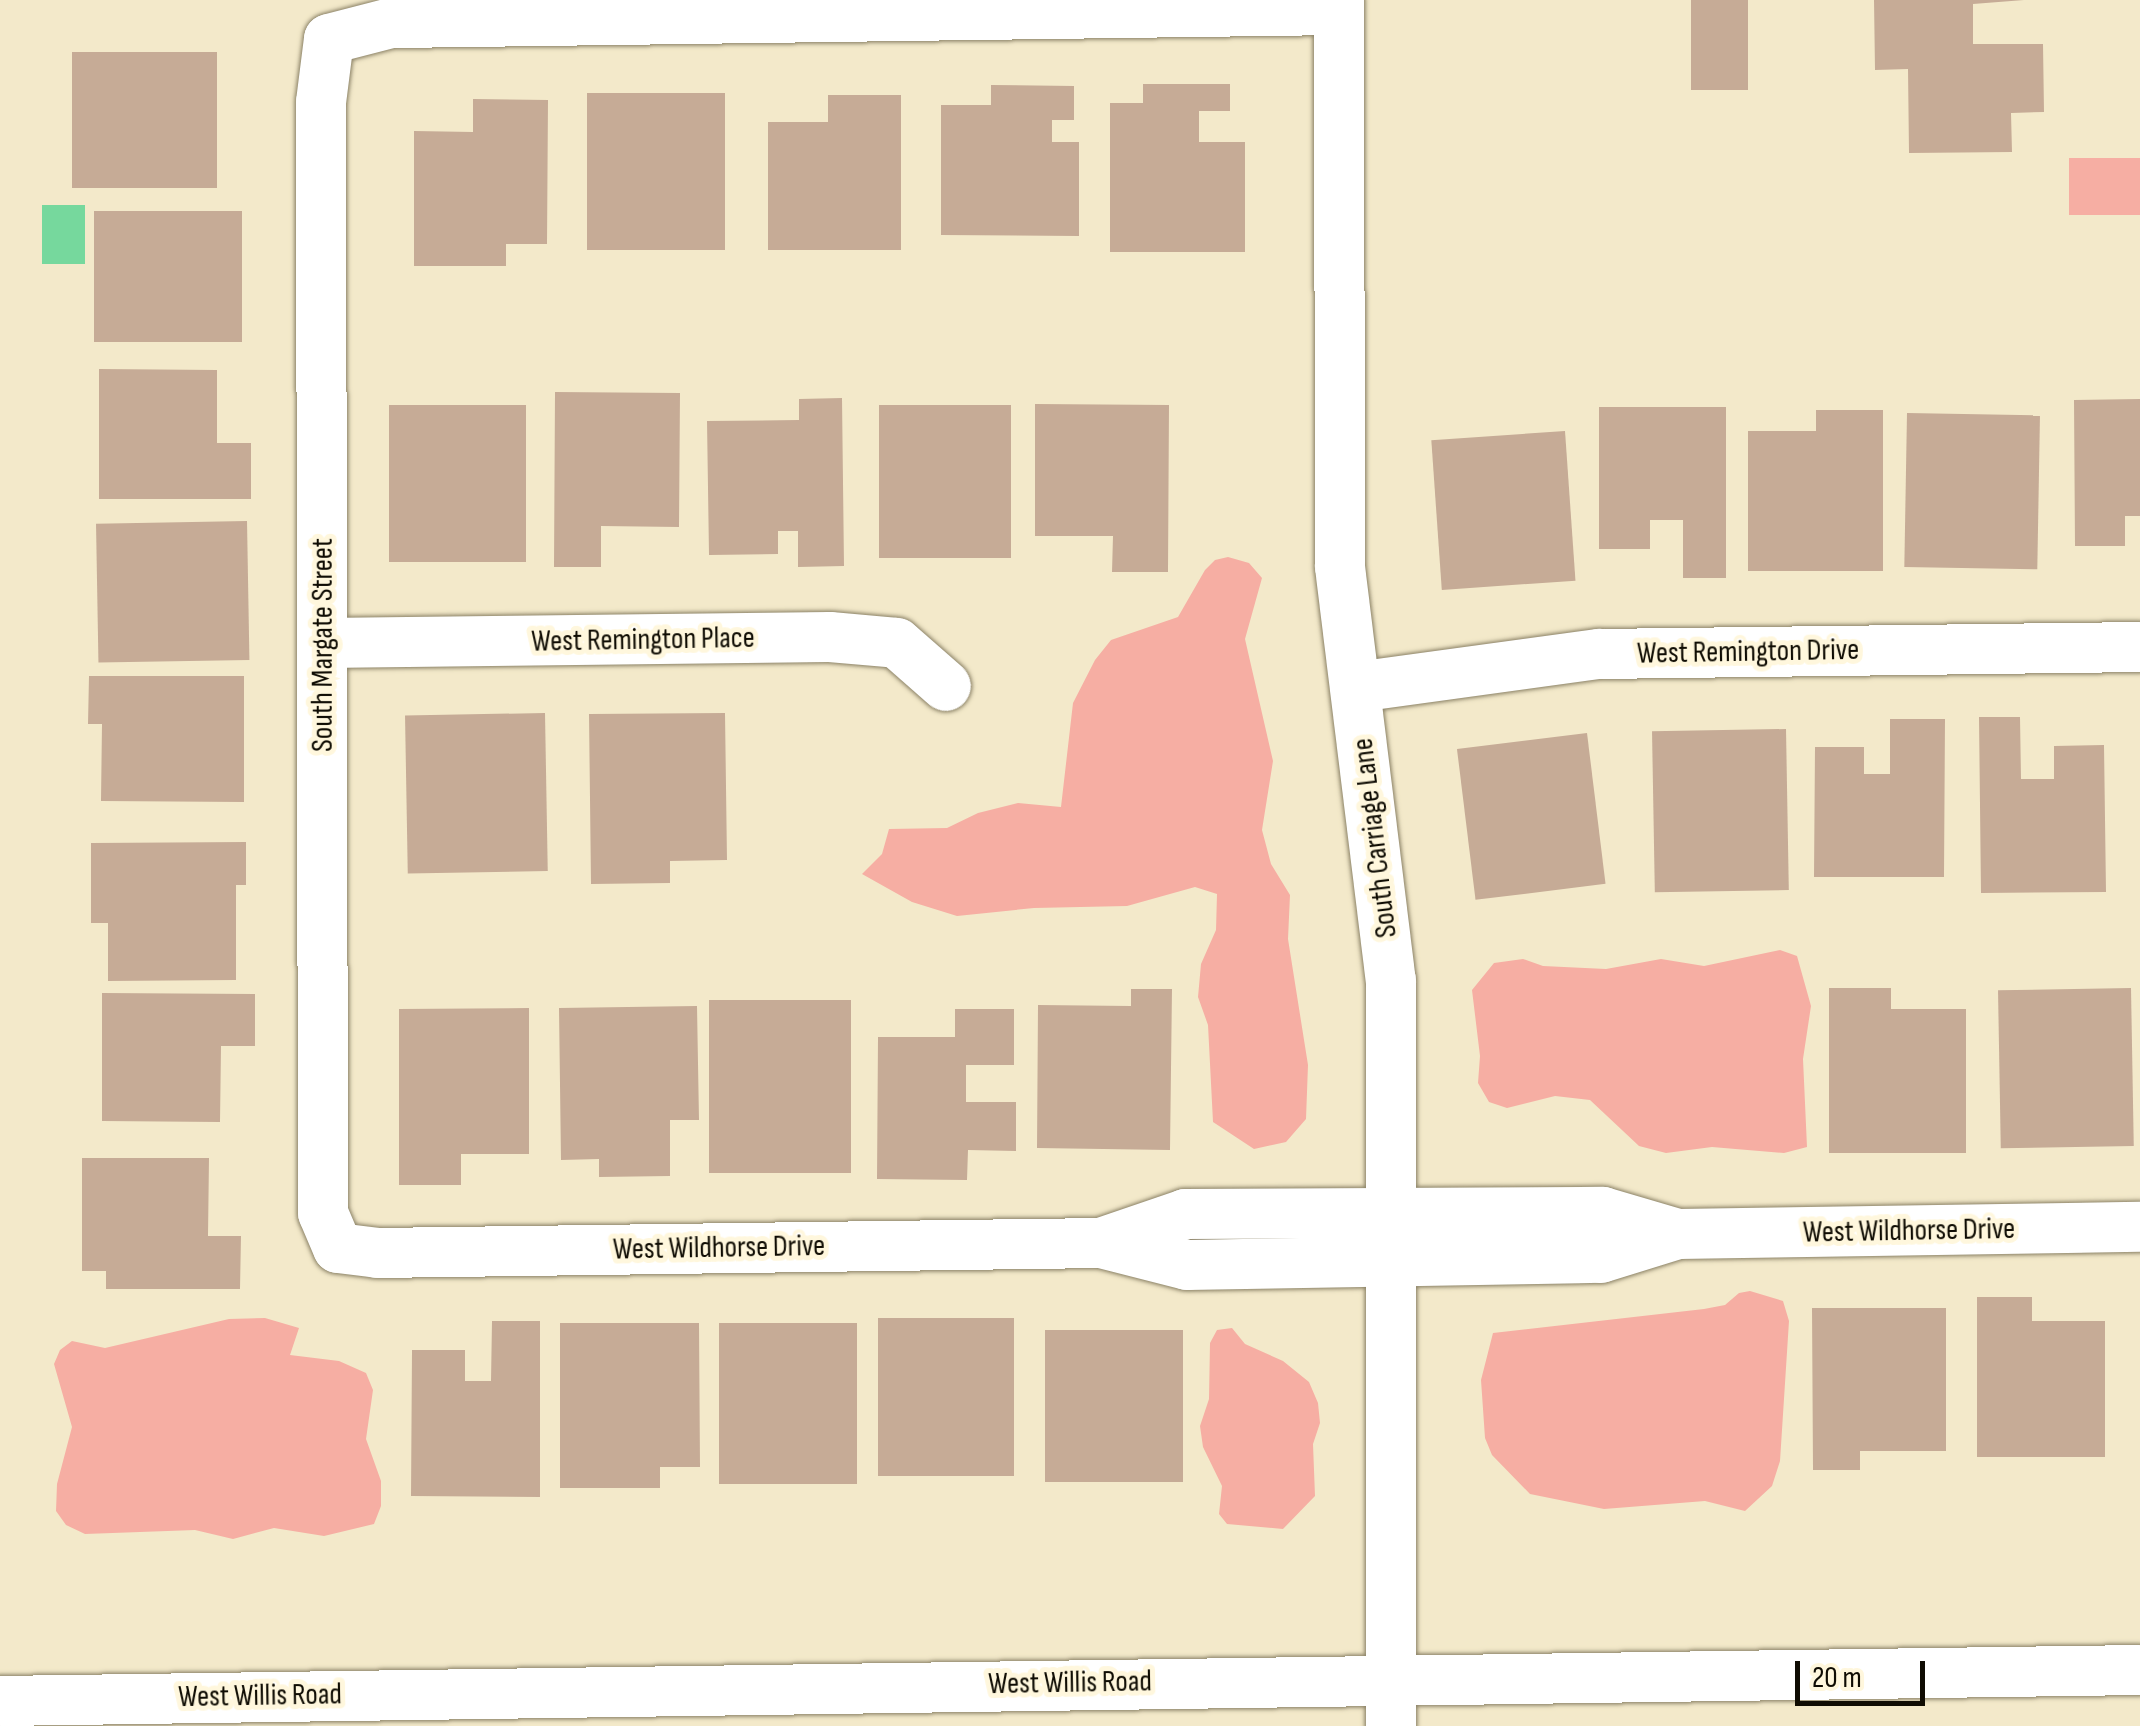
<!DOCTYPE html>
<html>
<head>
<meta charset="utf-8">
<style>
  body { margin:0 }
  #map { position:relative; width:2140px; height:1726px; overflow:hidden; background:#f3e9ca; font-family:"Sofia Sans Condensed",sans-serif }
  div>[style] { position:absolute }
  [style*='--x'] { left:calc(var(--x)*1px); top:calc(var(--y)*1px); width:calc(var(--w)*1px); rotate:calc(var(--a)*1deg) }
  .green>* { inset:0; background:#f6aea3; transform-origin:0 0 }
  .water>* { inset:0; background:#76d89d; transform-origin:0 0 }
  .building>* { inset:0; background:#c6ab96; transform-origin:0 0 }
  .roads { filter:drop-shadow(0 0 2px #8b8266) drop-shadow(0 0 2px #8b8266) }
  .minor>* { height:50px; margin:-25px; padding:0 25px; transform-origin:25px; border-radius:25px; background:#fff }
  span { translate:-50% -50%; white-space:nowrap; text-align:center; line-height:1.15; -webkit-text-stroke:10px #fff7dd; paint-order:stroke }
  .street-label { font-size:30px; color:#0f0c03 }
  .scale { position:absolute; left:1795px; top:1661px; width:130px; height:45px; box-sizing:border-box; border:5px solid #0f0c03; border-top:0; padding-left:12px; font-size:30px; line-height:35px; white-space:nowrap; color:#0f0c03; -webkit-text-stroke:8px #fff7dd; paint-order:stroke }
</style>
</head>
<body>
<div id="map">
  <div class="green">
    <div style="left:2140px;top:158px;width:57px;height:71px;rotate:90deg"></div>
    <div style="clip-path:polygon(1228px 557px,1249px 563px,1262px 578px,1245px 639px,1273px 761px,1262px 830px,1271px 864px,1290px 895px,1288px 939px,1308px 1065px,1306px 1119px,1286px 1142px,1254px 1149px,1213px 1122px,1208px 1025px,1198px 997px,1201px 964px,1216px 930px,1217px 894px,1195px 887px,1127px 906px,1034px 908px,957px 916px,912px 902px,862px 874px,882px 854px,889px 829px,947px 828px,978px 813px,1018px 803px,1061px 807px,1073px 703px,1095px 660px,1111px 640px,1178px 617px,1205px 570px,1215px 560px)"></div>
    <div style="clip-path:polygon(1780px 950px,1797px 956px,1811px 1006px,1803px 1059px,1807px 1147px,1784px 1153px,1712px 1147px,1666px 1153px,1639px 1146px,1590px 1100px,1555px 1096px,1507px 1108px,1489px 1102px,1478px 1083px,1480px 1056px,1472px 990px,1494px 963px,1523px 959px,1543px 966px,1606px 969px,1661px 959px,1704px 966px)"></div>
    <div style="clip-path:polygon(1750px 1291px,1783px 1301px,1789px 1321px,1780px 1461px,1772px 1486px,1745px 1511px,1705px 1501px,1604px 1509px,1530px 1494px,1492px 1455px,1485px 1438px,1481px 1380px,1493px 1333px,1704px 1309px,1725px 1305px,1739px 1293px)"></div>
    <div style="clip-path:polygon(265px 1318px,299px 1328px,290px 1355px,339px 1361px,366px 1373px,373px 1390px,366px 1439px,381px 1481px,381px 1506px,374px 1524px,324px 1536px,274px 1528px,233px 1539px,195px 1530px,85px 1534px,66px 1525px,56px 1511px,57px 1484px,72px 1427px,54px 1364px,60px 1350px,72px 1341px,105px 1348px,229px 1319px)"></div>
    <div style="clip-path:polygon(1232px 1328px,1245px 1344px,1283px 1361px,1309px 1382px,1318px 1403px,1320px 1423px,1313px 1444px,1315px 1496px,1283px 1529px,1227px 1524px,1219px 1514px,1222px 1486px,1203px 1447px,1200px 1426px,1209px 1399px,1210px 1343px,1217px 1330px)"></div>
  </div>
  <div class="water">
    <div style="left:42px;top:205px;width:43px;height:59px"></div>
  </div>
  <div class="building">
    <div style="left:1691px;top:0;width:57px;height:90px"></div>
    <div style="clip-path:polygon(1874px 0,2024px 0,1973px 4px,1973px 44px,2043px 44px,2044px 112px,2011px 113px,2012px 152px,1909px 153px,1908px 69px,1875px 70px)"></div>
    <div style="left:72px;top:52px;width:145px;height:136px"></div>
    <div style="clip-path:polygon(1143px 84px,1230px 84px,1230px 111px,1199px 111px,1199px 142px,1245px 142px,1245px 252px,1110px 252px,1110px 103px,1143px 103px)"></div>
    <div style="clip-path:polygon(991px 85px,1074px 86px,1074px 120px,1052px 120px,1052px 142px,1079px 142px,1079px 236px,941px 235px,941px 105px,991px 105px)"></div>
    <div style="left:587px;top:93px;width:138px;height:157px"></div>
    <div style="clip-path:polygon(828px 95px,901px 95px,901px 250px,768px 250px,768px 122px,828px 122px)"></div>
    <div style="clip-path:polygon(473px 99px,548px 100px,547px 244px,506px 244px,506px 266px,414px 266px,414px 131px,473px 132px)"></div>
    <div style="left:94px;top:211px;width:148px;height:131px"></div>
    <div style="clip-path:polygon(99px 369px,217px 370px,217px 443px,251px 443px,251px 499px,99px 499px)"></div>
    <div style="clip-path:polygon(555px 392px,680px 393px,679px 527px,601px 526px,601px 567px,554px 567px)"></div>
    <div style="clip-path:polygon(842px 398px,844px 566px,798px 567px,798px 531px,778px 531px,778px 554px,709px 555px,707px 421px,799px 420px,799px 399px)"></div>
    <div style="clip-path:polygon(2140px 399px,2140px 516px,2125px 516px,2125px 546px,2075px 546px,2074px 400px)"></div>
    <div style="clip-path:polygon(1035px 404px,1169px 405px,1168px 572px,1112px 572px,1113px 536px,1035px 536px)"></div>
    <div style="left:389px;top:405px;width:137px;height:157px"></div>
    <div style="left:879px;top:405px;width:132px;height:153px"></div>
    <div style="clip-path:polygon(1599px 407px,1726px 407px,1726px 578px,1683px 578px,1683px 520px,1650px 520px,1650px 549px,1599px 549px)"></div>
    <div style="clip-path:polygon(1816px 410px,1883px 410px,1883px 571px,1748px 571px,1748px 431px,1816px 431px)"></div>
    <div style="left:1907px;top:413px;width:133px;height:154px;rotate:1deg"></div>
    <div style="left:1565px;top:431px;width:150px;height:134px;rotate:86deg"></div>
    <div style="left:247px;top:521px;width:139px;height:151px;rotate:89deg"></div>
    <div style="clip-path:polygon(89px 676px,244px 676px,244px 802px,101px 801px,102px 724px,88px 724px)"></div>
    <div style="left:545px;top:713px;width:158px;height:140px;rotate:89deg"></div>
    <div style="clip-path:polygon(725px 713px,727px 860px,670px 861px,670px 883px,591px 884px,589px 714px)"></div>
    <div style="clip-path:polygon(1979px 717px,2020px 717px,2021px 779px,2054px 779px,2054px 746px,2104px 745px,2106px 892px,1981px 893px)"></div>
    <div style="clip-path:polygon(1890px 719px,1945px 719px,1944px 877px,1814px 877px,1815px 747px,1864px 747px,1864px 774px,1890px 774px)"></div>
    <div style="left:1786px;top:729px;width:161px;height:134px;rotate:89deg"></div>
    <div style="left:1587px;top:733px;width:152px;height:131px;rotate:83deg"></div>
    <div style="clip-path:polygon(246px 842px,246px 885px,236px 885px,236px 980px,108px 981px,108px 923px,91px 923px,91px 843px)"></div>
    <div style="clip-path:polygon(1829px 988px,1891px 988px,1891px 1009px,1966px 1009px,1966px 1153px,1829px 1153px)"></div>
    <div style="left:2131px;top:988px;width:158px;height:133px;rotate:89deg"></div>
    <div style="clip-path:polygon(1131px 989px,1172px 989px,1170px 1150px,1037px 1148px,1038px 1005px,1131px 1006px)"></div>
    <div style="clip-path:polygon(102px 993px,255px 994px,255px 1046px,221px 1046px,220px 1122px,102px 1121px)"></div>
    <div style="left:709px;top:1000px;width:142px;height:173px"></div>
    <div style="clip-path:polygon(697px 1006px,699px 1120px,670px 1120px,670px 1176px,599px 1177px,599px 1159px,561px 1160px,559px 1008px)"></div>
    <div style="clip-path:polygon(529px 1008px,529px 1154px,461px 1154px,461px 1185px,399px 1185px,399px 1009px)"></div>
    <div style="clip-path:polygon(955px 1009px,1014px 1009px,1014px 1065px,966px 1065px,966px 1102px,1016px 1102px,1016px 1151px,968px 1150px,967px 1180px,877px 1179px,878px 1037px,955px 1037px)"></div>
    <div style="clip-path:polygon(82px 1158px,209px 1158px,208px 1236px,241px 1236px,240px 1289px,106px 1289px,106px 1271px,82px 1271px)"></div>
    <div style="clip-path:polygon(1977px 1297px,2032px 1297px,2032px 1321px,2105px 1321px,2105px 1457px,1977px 1457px)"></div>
    <div style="clip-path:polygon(1812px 1308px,1946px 1308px,1946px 1451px,1860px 1451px,1860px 1470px,1813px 1470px)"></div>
    <div style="left:878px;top:1318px;width:136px;height:158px"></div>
    <div style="clip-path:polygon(492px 1321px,540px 1321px,540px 1497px,411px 1496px,412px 1350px,465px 1350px,465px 1381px,491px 1381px)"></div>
    <div style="clip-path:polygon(560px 1323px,699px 1323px,700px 1467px,660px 1467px,660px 1488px,560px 1488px)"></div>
    <div style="left:719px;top:1323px;width:138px;height:161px"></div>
    <div style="left:1183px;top:1330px;width:152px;height:138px;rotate:90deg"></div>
  </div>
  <div class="roads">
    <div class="minor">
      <div style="--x:1339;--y:0;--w:567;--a:89.9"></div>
      <div style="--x:1340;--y:567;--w:416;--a:83"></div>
      <div style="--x:1391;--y:980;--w:746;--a:90"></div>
      <div style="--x:1339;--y:10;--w:948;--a:179.21"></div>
      <div style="--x:391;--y:23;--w:64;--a:165.5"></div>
      <div style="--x:329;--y:39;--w:64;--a:97.2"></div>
      <div style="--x:321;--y:102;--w:1111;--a:89.9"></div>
      <div style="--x:323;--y:1213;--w:38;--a:67"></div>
      <div style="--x:338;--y:1248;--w:39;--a:7"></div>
      <div style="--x:377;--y:1253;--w:724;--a:-0.79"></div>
      <div style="--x:1101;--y:1243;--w:89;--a:14.3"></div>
      <div style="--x:1187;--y:1265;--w:414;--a:-1"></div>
      <div style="--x:1601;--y:1258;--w:81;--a:-17.3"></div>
      <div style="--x:1678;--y:1234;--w:462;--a:-0.9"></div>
      <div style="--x:323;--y:643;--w:507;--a:-0.68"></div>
      <div style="--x:830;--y:637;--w:67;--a:5.1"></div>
      <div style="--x:897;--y:643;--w:65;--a:41.3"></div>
      <div style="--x:1357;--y:687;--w:244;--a:-7.8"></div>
      <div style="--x:1599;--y:654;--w:541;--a:-0.74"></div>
      <div style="--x:1101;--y:1243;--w:89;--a:-19"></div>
      <div style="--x:1185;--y:1214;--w:418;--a:-0.3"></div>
      <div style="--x:1603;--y:1212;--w:78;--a:16.3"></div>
      <div style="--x:0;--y:1701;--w:2140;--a:-0.83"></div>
    </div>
  </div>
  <div class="street-label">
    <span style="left:643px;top:640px;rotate:-1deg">West Remington Place</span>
    <span style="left:323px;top:645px;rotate:-90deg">South Margate Street</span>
    <span style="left:1748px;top:652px;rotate:-1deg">West Remington Drive</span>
    <span style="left:1375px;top:838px;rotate:-97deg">South Carriage Lane</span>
    <span style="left:1909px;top:1231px;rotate:-1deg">West Wildhorse Drive</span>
    <span style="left:719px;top:1248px;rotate:-1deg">West Wildhorse Drive</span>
    <span style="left:1070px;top:1683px;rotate:-1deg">West Willis Road</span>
    <span style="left:260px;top:1696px;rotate:-1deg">West Willis Road</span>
  </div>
  <div class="scale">20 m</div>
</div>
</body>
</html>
